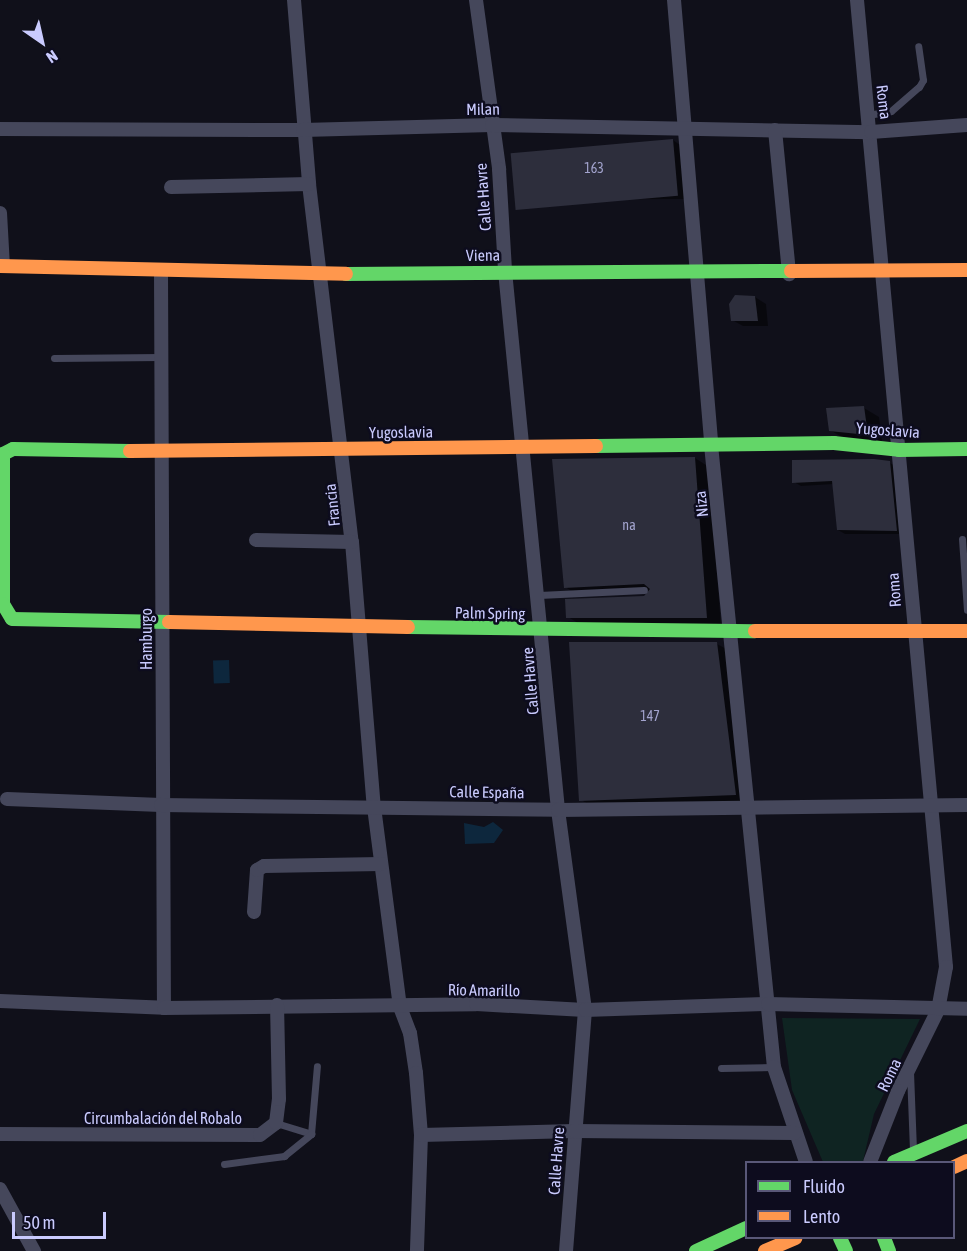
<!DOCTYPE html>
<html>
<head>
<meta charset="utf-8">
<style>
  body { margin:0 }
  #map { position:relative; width:967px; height:1251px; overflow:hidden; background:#10101a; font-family:"Asap Condensed",sans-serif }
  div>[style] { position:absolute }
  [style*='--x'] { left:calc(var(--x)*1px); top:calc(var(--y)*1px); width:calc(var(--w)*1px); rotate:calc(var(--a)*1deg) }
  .green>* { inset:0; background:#0f2422 }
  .water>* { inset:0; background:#0d273d; transform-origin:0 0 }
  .shadow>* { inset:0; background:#0007 }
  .building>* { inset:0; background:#2d2e3c; transform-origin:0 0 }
  .lane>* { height:7px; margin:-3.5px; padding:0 3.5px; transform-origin:3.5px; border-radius:3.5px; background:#45475b }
  .street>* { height:14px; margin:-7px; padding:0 7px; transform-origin:7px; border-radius:7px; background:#45475b }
  .fast>* { height:14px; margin:-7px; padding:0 7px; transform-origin:7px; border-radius:7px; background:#63d668 }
  .slow>* { height:14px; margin:-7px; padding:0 7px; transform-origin:7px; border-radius:7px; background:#ff974d }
  span { translate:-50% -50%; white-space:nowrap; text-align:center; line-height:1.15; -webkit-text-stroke:5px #0d0c1e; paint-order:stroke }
  .number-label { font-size:14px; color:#a3a4ce }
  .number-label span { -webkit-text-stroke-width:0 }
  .street-label { font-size:16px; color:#cacbfe }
  .legend { position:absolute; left:745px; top:1161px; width:210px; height:78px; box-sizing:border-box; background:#0d0c1e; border:2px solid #595878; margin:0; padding:8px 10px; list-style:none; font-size:18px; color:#cacbfe }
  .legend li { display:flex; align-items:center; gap:12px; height:30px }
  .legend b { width:30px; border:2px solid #595878 }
  .north { position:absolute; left:12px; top:12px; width:60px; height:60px; -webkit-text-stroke:4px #0d0c1e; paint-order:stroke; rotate:146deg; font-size:16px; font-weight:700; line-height:24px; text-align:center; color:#cacbfe }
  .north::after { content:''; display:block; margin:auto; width:21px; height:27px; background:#cacbfe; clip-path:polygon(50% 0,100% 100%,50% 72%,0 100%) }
  .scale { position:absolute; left:12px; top:1212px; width:94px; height:27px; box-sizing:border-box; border:3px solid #cacbfe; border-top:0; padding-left:8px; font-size:18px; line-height:21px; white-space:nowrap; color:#cacbfe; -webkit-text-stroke:4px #0d0c1e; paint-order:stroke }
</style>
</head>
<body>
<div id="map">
  <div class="green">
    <div style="clip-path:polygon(782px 1018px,920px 1019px,874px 1114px,863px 1161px,823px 1162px,792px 1090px)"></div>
  </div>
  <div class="water">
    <div style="left:229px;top:660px;width:23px;height:16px;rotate:88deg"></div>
    <div style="clip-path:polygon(493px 822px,503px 830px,494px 843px,465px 844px,464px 823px,484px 827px)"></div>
  </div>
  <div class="shadow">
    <div style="clip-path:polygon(673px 140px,680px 145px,685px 199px,522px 200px,515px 196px)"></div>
    <div style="clip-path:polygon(755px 297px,766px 304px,768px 326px,743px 326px,732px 320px)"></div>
    <div style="clip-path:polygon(864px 408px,879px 417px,882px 442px,845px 439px,830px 430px)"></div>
    <div style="clip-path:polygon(695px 458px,709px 467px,721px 626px,583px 626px,568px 617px,645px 597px,649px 592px,580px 596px,565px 587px)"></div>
    <div style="clip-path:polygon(890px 463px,897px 467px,903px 534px,845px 534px,838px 530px,834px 484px,801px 486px,794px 482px)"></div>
    <div style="clip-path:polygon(717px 644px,732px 652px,750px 803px,596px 808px,581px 800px)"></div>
  </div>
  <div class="building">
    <div style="left:673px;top:139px;width:57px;height:163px;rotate:85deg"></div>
    <div style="clip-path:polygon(735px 295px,755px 296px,758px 321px,731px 321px,729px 304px)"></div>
    <div style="clip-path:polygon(864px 406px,868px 435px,829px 431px,826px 408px)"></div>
    <div style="clip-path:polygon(695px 457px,707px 618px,566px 618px,565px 599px,644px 596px,650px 589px,644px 584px,564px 588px,552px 459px)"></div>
    <div style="clip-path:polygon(874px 459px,890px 461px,897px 531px,837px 530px,832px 481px,792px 483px,792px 460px)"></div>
    <div style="clip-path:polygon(569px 642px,717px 642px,736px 795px,579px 801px)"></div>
  </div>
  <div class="lane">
    <div style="--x:868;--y:115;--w:23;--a:-10"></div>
    <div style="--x:891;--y:111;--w:37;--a:-41"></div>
    <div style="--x:919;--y:87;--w:8;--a:-60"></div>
    <div style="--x:923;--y:80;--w:34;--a:-98"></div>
    <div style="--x:54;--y:358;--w:107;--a:-0.5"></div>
    <div style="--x:962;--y:539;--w:71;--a:86"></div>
    <div style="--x:539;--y:595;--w:105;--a:-2.7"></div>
    <div style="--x:721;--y:1068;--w:53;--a:-1.1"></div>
    <div style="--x:910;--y:1072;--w:79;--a:87.8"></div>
    <div style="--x:276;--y:1123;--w:37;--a:17"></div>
    <div style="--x:311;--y:1134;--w:68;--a:-85"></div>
    <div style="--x:224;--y:1164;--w:61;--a:-7.6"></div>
    <div style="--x:284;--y:1156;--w:35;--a:-39"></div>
  </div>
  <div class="street">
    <div style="--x:294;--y:0;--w:185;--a:85.3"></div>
    <div style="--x:309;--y:184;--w:361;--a:83.2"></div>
    <div style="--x:352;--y:542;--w:266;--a:85.3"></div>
    <div style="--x:374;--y:807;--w:202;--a:82.6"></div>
    <div style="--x:400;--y:1007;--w:28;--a:69"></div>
    <div style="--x:410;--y:1033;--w:40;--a:81.5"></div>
    <div style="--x:416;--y:1073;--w:62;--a:85.4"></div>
    <div style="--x:421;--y:1135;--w:116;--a:92"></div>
    <div style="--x:476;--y:0;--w:171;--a:82.2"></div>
    <div style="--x:499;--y:169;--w:102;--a:86.6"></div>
    <div style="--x:505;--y:271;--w:542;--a:84.38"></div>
    <div style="--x:558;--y:810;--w:202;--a:82.3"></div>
    <div style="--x:585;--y:1010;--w:242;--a:94.5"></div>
    <div style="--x:674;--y:0;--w:447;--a:85.2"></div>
    <div style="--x:711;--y:445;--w:625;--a:84.22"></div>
    <div style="--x:774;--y:1067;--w:100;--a:71.4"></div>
    <div style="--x:857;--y:0;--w:971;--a:84.74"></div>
    <div style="--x:946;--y:967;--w:44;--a:100.5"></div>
    <div style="--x:938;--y:1010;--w:90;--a:116.3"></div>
    <div style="--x:898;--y:1091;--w:76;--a:111.5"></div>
    <div style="--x:0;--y:129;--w:303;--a:0.2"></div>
    <div style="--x:303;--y:130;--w:189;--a:-1.5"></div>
    <div style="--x:492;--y:125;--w:379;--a:1.1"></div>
    <div style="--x:871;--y:132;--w:96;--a:-4.2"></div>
    <div style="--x:775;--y:130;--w:145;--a:84.4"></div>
    <div style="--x:171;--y:187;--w:138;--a:-1.2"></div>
    <div style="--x:0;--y:213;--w:53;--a:86.8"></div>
    <div style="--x:161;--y:271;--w:737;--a:89.77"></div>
    <div style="--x:256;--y:540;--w:96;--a:1.2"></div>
    <div style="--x:7;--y:799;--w:154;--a:2.2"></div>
    <div style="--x:161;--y:805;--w:397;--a:0.7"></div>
    <div style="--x:558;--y:810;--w:409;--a:-0.7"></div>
    <div style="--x:254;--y:912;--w:42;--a:-85.9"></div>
    <div style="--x:257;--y:870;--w:8;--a:-30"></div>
    <div style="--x:264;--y:866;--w:117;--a:-1"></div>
    <div style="--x:0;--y:1001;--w:164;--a:2.4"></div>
    <div style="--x:164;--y:1008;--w:312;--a:-0.7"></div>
    <div style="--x:476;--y:1004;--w:109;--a:3.2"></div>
    <div style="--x:585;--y:1010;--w:183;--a:-1.9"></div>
    <div style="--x:768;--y:1004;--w:199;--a:1.4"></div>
    <div style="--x:0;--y:1134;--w:260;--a:0.2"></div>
    <div style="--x:260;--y:1135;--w:20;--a:-37"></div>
    <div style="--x:276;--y:1123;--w:24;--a:-83"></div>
    <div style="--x:279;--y:1099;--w:94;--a:-91.2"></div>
    <div style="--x:421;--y:1135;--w:153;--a:-1.5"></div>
    <div style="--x:574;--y:1131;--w:221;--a:0.5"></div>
    <div style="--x:0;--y:1189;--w:71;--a:61.3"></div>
  </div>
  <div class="fast">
    <div style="--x:346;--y:274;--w:445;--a:-0.4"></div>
    <div style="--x:596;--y:446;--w:238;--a:-0.7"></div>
    <div style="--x:834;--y:443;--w:65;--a:6.1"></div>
    <div style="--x:899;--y:450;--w:68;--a:-0.8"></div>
    <div style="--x:130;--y:451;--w:117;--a:-179"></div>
    <div style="--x:13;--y:449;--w:11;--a:153"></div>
    <div style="--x:3;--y:454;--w:150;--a:90"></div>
    <div style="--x:3;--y:604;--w:17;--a:59"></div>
    <div style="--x:12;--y:619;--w:157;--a:1.1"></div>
    <div style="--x:408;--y:627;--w:347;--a:0.7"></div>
    <div style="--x:894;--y:1162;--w:79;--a:-23"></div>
    <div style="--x:840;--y:1238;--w:14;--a:65"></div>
    <div style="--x:884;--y:1238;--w:14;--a:69"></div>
    <div style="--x:696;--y:1251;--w:55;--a:-24.7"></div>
  </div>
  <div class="slow">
    <div style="--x:0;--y:266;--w:346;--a:1.3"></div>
    <div style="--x:791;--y:271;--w:176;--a:-0.3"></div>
    <div style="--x:130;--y:451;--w:466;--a:-0.6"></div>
    <div style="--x:169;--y:622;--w:239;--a:1.2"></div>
    <div style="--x:755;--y:631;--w:212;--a:0"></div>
    <div style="--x:954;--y:1167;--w:14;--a:-25"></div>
    <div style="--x:765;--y:1251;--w:33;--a:-23"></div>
  </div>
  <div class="number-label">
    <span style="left:594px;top:168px">163</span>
    <span style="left:629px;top:525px">na</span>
    <span style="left:650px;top:716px">147</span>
  </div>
  <div class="street-label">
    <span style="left:884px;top:102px;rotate:83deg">Roma</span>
    <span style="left:483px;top:109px;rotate:-1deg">Milan</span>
    <span style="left:483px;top:197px;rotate:-94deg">Calle Havre</span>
    <span style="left:483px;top:255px;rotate:-1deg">Viena</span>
    <span style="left:888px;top:430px;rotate:4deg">Yugoslavia</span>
    <span style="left:401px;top:432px;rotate:-1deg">Yugoslavia</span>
    <span style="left:701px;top:504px;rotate:-96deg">Niza</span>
    <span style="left:332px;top:505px;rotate:-96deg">Francia</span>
    <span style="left:894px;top:590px;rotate:-94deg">Roma</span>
    <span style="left:490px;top:613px;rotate:1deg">Palm Spring</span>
    <span style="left:146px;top:639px;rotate:-90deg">Hamburgo</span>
    <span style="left:530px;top:681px;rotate:-95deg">Calle Havre</span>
    <span style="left:487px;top:792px;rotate:1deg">Calle España</span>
    <span style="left:484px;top:990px;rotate:1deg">Río Amarillo</span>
    <span style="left:889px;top:1075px;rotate:-64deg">Roma</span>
    <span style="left:163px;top:1118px">Circumbalación del Robalo</span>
    <span style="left:556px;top:1161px;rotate:-86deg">Calle Havre</span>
  </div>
  <ul class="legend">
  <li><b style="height:8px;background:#63d668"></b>Fluido</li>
  <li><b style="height:8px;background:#ff974d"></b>Lento</li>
  </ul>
  <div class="north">N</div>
  <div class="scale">50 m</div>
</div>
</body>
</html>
